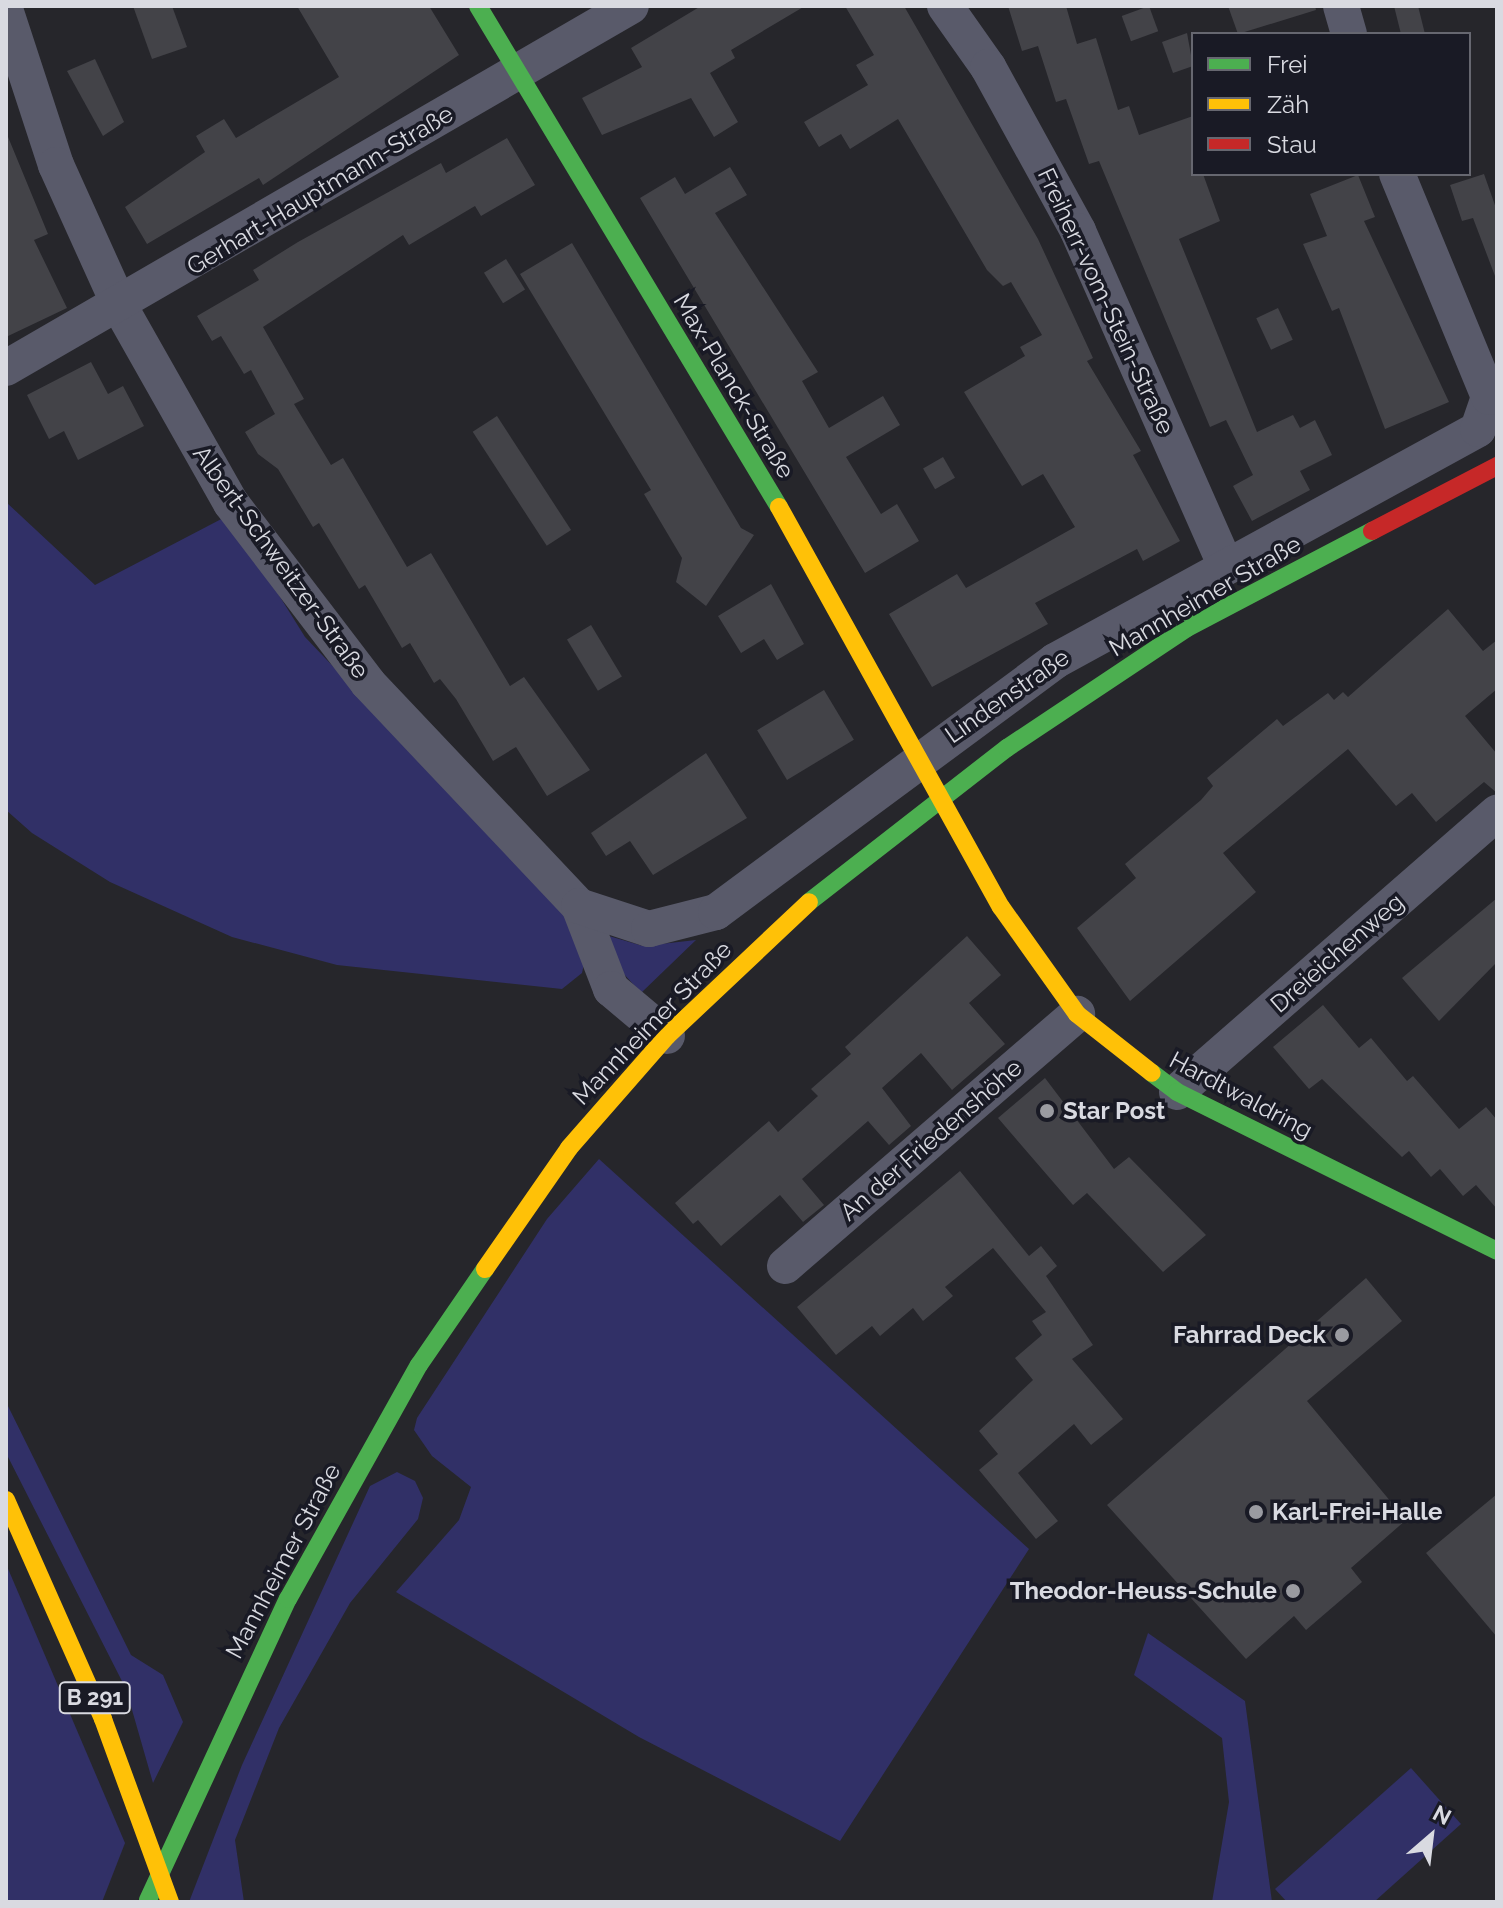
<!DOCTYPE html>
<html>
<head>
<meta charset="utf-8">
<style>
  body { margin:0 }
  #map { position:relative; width:1503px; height:1908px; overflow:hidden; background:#26262b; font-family:Raleway,sans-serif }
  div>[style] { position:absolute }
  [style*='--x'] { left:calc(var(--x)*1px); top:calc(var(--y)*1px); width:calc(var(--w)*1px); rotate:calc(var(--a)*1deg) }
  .green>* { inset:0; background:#313067 }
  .building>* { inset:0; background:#434348; transform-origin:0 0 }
  .street>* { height:36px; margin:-18px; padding:0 18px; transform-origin:18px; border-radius:18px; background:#595a6a }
  .fast>* { height:18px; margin:-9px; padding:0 9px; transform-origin:9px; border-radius:9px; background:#4caf50 }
  .slow>* { height:18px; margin:-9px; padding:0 9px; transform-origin:9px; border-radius:9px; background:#ffc107 }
  .jam>* { height:18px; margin:-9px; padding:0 9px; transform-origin:9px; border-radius:9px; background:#c62828 }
  .dots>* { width:22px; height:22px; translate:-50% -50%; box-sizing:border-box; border:4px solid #191a25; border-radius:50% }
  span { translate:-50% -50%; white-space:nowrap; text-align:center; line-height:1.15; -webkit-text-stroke:7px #191a25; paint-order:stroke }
  .shield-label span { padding:2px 6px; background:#191a25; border:2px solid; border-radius:6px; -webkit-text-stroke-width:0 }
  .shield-label { font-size:22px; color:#d9dae1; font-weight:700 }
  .street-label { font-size:24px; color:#d9dae1 }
  .poi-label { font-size:24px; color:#d9dae1; font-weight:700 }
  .left { translate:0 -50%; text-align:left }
  .right { translate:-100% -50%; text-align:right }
  .frame { position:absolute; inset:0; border:8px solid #d9dae1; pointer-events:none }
  .legend { position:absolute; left:1191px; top:32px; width:280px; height:144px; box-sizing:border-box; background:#191a25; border:2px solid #666770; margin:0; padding:10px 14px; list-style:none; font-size:24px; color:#d9dae1 }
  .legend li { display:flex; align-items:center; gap:16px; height:40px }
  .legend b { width:40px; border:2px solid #666770 }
  .north { position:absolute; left:1391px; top:1796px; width:80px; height:80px; -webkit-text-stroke:6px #191a25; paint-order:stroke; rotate:28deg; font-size:22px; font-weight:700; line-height:32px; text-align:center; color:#d9dae1 }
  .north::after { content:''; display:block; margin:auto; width:28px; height:36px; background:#d9dae1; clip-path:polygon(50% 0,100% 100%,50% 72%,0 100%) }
</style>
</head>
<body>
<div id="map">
  <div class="green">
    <div style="clip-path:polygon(6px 502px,95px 585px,229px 515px,305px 637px,554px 898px,586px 955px,582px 973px,562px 989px,337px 965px,232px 937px,110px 882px,32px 833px,6px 810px)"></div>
    <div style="clip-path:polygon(609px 936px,643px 946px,696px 940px,641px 993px,623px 973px)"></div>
    <div style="clip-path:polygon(599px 1159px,1029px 1549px,840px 1841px,639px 1737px,396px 1592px,459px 1520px,471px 1487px,432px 1456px,414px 1430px,417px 1418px,547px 1219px)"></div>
    <div style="clip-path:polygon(6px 1402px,131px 1655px,163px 1675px,183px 1722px,153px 1783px,126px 1689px,6px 1453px)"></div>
    <div style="clip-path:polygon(397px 1472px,415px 1481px,423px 1498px,418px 1519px,350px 1603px,279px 1728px,235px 1840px,244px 1902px,189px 1902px,242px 1765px,370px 1486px)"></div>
    <div style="clip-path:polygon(6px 1564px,125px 1843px,102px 1902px,6px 1902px)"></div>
    <div style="clip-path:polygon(1148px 1633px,1245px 1701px,1272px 1902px,1212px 1902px,1229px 1802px,1222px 1738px,1134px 1675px)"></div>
    <div style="clip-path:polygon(1411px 1768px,1461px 1824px,1374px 1902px,1287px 1902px,1275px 1889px)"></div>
  </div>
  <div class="building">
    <div style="clip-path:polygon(133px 6px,172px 6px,187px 47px,152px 59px)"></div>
    <div style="clip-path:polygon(297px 6px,429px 6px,459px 55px,263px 185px,259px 178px,147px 244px,125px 207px,205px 152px,196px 136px,224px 119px,236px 138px,339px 77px)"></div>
    <div style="clip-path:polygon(701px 6px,805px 6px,731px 50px,735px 58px,710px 73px,738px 122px,714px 137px,691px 98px,602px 135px,582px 98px,642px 67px,631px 48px)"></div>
    <div style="clip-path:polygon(845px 6px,904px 6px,1038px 239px,1093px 358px,1087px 361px,1141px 451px,1133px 455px,1180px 541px,1143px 561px,1137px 549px,1035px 603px,1048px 624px,932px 687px,889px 614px,957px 574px,966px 588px,1075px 527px,1043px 474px,1022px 486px,964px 392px,1025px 356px,1020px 347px,1042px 335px,1011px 282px,1003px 286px,987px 270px,898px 119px,850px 149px,841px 134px,819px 147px,804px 122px,868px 85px,856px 65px,874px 55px)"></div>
    <div style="clip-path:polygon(1008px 6px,1066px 6px,1077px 44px,1096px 38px,1118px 110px,1129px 106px,1139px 135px,1193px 116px,1193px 174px,1203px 174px,1220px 221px,1179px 239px,1257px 432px,1293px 415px,1300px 428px,1315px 420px,1332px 455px,1300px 471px,1310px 490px,1252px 521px,1233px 486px,1253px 475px,1226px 420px,1210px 427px,1099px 161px,1089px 164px,1066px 99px,1056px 102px,1038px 46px,1022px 51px)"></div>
    <div style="left:1149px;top:6px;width:27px;height:29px;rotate:70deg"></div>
    <div style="clip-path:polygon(1228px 6px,1315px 6px,1316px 10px,1238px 34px)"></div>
    <div style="clip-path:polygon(1394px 6px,1418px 6px,1425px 34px,1401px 34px)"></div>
    <div style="clip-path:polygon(1187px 33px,1193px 66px,1173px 73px,1162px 42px)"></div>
    <div style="clip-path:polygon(95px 59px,124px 122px,103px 136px,67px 71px)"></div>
    <div style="clip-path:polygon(6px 132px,48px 234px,34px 240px,67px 308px,6px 337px)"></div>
    <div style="clip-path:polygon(507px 138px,535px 185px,481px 216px,475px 206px,409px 245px,403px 235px,263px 327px,304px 399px,294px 404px,331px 465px,343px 458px,407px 567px,431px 553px,510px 686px,524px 677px,590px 770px,547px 796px,516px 747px,493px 761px,456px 699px,440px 679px,434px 683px,410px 643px,402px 648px,365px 585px,359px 589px,319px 523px,313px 527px,278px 469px,258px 454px,245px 432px,275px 414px,251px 370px,244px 374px,221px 336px,212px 341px,197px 316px,259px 280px,253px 270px,298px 242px,441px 163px,446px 173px)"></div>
    <div style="clip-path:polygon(730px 167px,747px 195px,715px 213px,818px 372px,802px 381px,829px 428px,883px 396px,900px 425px,846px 457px,881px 514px,897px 504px,919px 541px,865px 573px,640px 198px,675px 177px,685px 194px)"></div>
    <div style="clip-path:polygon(1484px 174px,1497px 211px,1495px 276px,1473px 218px,1462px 221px,1450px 185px)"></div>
    <div style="clip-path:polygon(1358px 175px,1375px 217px,1364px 221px,1449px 402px,1385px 429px,1339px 308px,1332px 311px,1303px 244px,1327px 236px,1310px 194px)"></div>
    <div style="clip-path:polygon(572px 243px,741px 528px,754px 535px,706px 606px,676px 582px,682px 558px,644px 494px,651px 490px,520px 274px)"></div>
    <div style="left:506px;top:259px;width:36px;height:26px;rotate:58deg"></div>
    <div style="left:1278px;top:308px;width:35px;height:24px;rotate:65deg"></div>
    <div style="clip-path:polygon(91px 362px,108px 394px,123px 386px,144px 426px,78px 460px,64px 431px,49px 439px,27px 395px)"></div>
    <div style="left:497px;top:416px;width:136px;height:29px;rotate:57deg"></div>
    <div style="left:943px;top:457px;width:24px;height:23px;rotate:60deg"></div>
    <div style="clip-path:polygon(771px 584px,804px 644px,777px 660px,764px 639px,741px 653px,718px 616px)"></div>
    <div style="clip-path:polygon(1448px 609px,1483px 651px,1497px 640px,1497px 689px,1465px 716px,1497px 754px,1497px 793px,1484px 782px,1436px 822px,1412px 793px,1396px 806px,1348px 749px,1223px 853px,1256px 892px,1130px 1001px,1077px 928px,1136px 878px,1125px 864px,1201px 800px,1213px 786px,1207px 778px,1277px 719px,1283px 726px,1328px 693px,1334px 700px,1343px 692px,1348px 697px)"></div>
    <div style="left:591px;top:625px;width:60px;height:28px;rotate:59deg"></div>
    <div style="left:824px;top:690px;width:58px;height:78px;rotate:59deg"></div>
    <div style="clip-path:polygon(706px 753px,747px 818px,653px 875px,630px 841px,606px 856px,591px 833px)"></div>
    <div style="clip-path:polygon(1497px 898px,1497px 962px,1439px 1021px,1402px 978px)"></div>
    <div style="clip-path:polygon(967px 936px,1001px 975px,969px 1003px,1005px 1044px,952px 1090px,921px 1053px,882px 1088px,911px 1126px,889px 1145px,868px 1121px,802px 1179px,824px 1205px,803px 1222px,780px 1195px,721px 1246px,698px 1220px,693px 1224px,675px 1203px,769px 1121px,778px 1132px,818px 1096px,811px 1089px,851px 1054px,845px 1047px)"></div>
    <div style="clip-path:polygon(1323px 1005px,1359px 1048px,1371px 1038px,1407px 1081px,1413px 1076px,1459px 1129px,1486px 1107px,1497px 1120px,1497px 1209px,1476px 1185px,1463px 1196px,1440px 1169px,1431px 1177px,1409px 1151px,1402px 1157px,1322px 1079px,1309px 1089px,1273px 1047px)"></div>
    <div style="clip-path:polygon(1045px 1078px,1114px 1169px,1129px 1157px,1206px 1235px,1163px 1272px,1087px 1193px,1073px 1205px,998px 1118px)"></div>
    <div style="clip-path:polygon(960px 1171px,1029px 1256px,1041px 1246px,1057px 1266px,1046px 1276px,1093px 1345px,1072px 1359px,1123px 1419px,1091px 1445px,1074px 1424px,1018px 1473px,1058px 1521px,1036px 1539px,979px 1470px,998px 1454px,979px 1431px,1033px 1380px,1015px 1358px,1042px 1335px,1032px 1321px,1046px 1312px,993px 1248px,945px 1287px,953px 1296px,923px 1321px,913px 1308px,880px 1336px,872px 1326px,836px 1355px,797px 1307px)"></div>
    <div style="clip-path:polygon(1366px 1278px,1402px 1321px,1307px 1401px,1406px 1520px,1351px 1568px,1362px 1582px,1306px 1630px,1294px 1616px,1246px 1659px,1107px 1505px)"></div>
    <div style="clip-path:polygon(1497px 1494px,1497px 1637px,1426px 1553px)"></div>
  </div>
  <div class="street">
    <div style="--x:945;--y:6;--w:75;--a:54.8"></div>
    <div style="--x:988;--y:67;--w:187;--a:61.2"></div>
    <div style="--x:1078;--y:231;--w:364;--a:66.2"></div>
    <div style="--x:1341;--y:6;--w:29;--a:74"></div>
    <div style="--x:6;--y:12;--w:161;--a:71.9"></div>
    <div style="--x:56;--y:165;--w:156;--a:65.7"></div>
    <div style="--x:120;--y:307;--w:225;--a:60.5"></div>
    <div style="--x:231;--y:503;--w:226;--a:52.7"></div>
    <div style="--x:368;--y:683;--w:307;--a:46.6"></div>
    <div style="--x:579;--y:906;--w:89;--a:68.9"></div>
    <div style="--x:611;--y:989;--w:73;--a:40"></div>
    <div style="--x:6;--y:368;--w:722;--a:-30.08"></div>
    <div style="--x:579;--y:906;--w:74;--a:18.2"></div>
    <div style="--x:649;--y:929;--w:69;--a:-14.2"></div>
    <div style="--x:716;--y:912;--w:422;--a:-36.5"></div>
    <div style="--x:1055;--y:661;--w:482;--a:-28.7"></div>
    <div style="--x:1478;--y:429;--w:34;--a:-71"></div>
    <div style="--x:1489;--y:397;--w:241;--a:-112.4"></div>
    <div style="--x:1177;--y:1092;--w:425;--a:-41.1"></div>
    <div style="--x:785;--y:1266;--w:386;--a:-40.8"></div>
  </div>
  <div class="fast">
    <div style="--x:478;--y:6;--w:584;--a:59"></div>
    <div style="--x:809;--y:902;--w:251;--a:-37.9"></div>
    <div style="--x:1007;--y:748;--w:216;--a:-33.7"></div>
    <div style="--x:1187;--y:628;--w:209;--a:-27.7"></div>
    <div style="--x:1152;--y:1073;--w:31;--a:37"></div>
    <div style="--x:1177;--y:1092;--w:357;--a:26.4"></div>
    <div style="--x:148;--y:1900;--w:332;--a:-65.1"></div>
    <div style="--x:288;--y:1599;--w:268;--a:-60.8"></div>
    <div style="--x:419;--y:1365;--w:116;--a:-55.5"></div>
  </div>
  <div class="slow">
    <div style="--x:779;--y:507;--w:457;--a:61"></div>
    <div style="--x:1001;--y:907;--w:131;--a:54.6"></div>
    <div style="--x:1077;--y:1014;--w:95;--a:38.2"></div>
    <div style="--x:485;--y:1269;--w:147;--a:-55.2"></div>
    <div style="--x:569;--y:1148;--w:149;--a:-48.8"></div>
    <div style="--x:667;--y:1036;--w:195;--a:-43.3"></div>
    <div style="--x:6;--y:1500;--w:240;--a:66.1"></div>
    <div style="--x:103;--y:1719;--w:195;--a:69.9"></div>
  </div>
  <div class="jam">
    <div style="--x:1372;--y:531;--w:141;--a:-27.5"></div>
  </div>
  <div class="dots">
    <div style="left:1047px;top:1111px;background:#9a9ba1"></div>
    <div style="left:1342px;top:1335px;background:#9a9ba1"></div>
    <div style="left:1256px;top:1512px;background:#9a9ba1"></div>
    <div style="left:1293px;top:1591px;background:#9a9ba1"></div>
  </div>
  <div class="shield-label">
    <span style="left:95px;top:1698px">B 291</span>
  </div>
  <div class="street-label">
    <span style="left:320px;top:190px;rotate:-31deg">Gerhart-Hauptmann-Straße</span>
    <span style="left:1106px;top:301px;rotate:65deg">Freiherr-vom-Stein-Straße</span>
    <span style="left:734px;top:386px;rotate:59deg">Max-Planck-Straße</span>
    <span style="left:281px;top:562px;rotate:54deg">Albert-Schweitzer-Straße</span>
    <span style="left:1205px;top:596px;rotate:-30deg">Mannheimer Straße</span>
    <span style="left:1007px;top:696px;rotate:-35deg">Lindenstraße</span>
    <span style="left:1337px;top:953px;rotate:-41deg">Dreieichenweg</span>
    <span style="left:652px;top:1023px;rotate:-46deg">Mannheimer Straße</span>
    <span style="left:1241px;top:1095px;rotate:28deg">Hardtwaldring</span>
    <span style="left:931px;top:1140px;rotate:-41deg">An der Friedenshöhe</span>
    <span style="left:283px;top:1561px;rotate:-62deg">Mannheimer Straße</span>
  </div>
  <div class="poi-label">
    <span class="left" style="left:1063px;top:1111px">Star Post</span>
    <span class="right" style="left:1326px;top:1335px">Fahrrad Deck</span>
    <span class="left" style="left:1272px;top:1512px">Karl-Frei-Halle</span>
    <span class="right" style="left:1277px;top:1591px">Theodor-Heuss-Schule</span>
  </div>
  <div class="frame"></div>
  <ul class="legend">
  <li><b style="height:10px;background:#4caf50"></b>Frei</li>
  <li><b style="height:10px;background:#ffc107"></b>Zäh</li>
  <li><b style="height:10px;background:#c62828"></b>Stau</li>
  </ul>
  <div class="north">N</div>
</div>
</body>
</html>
